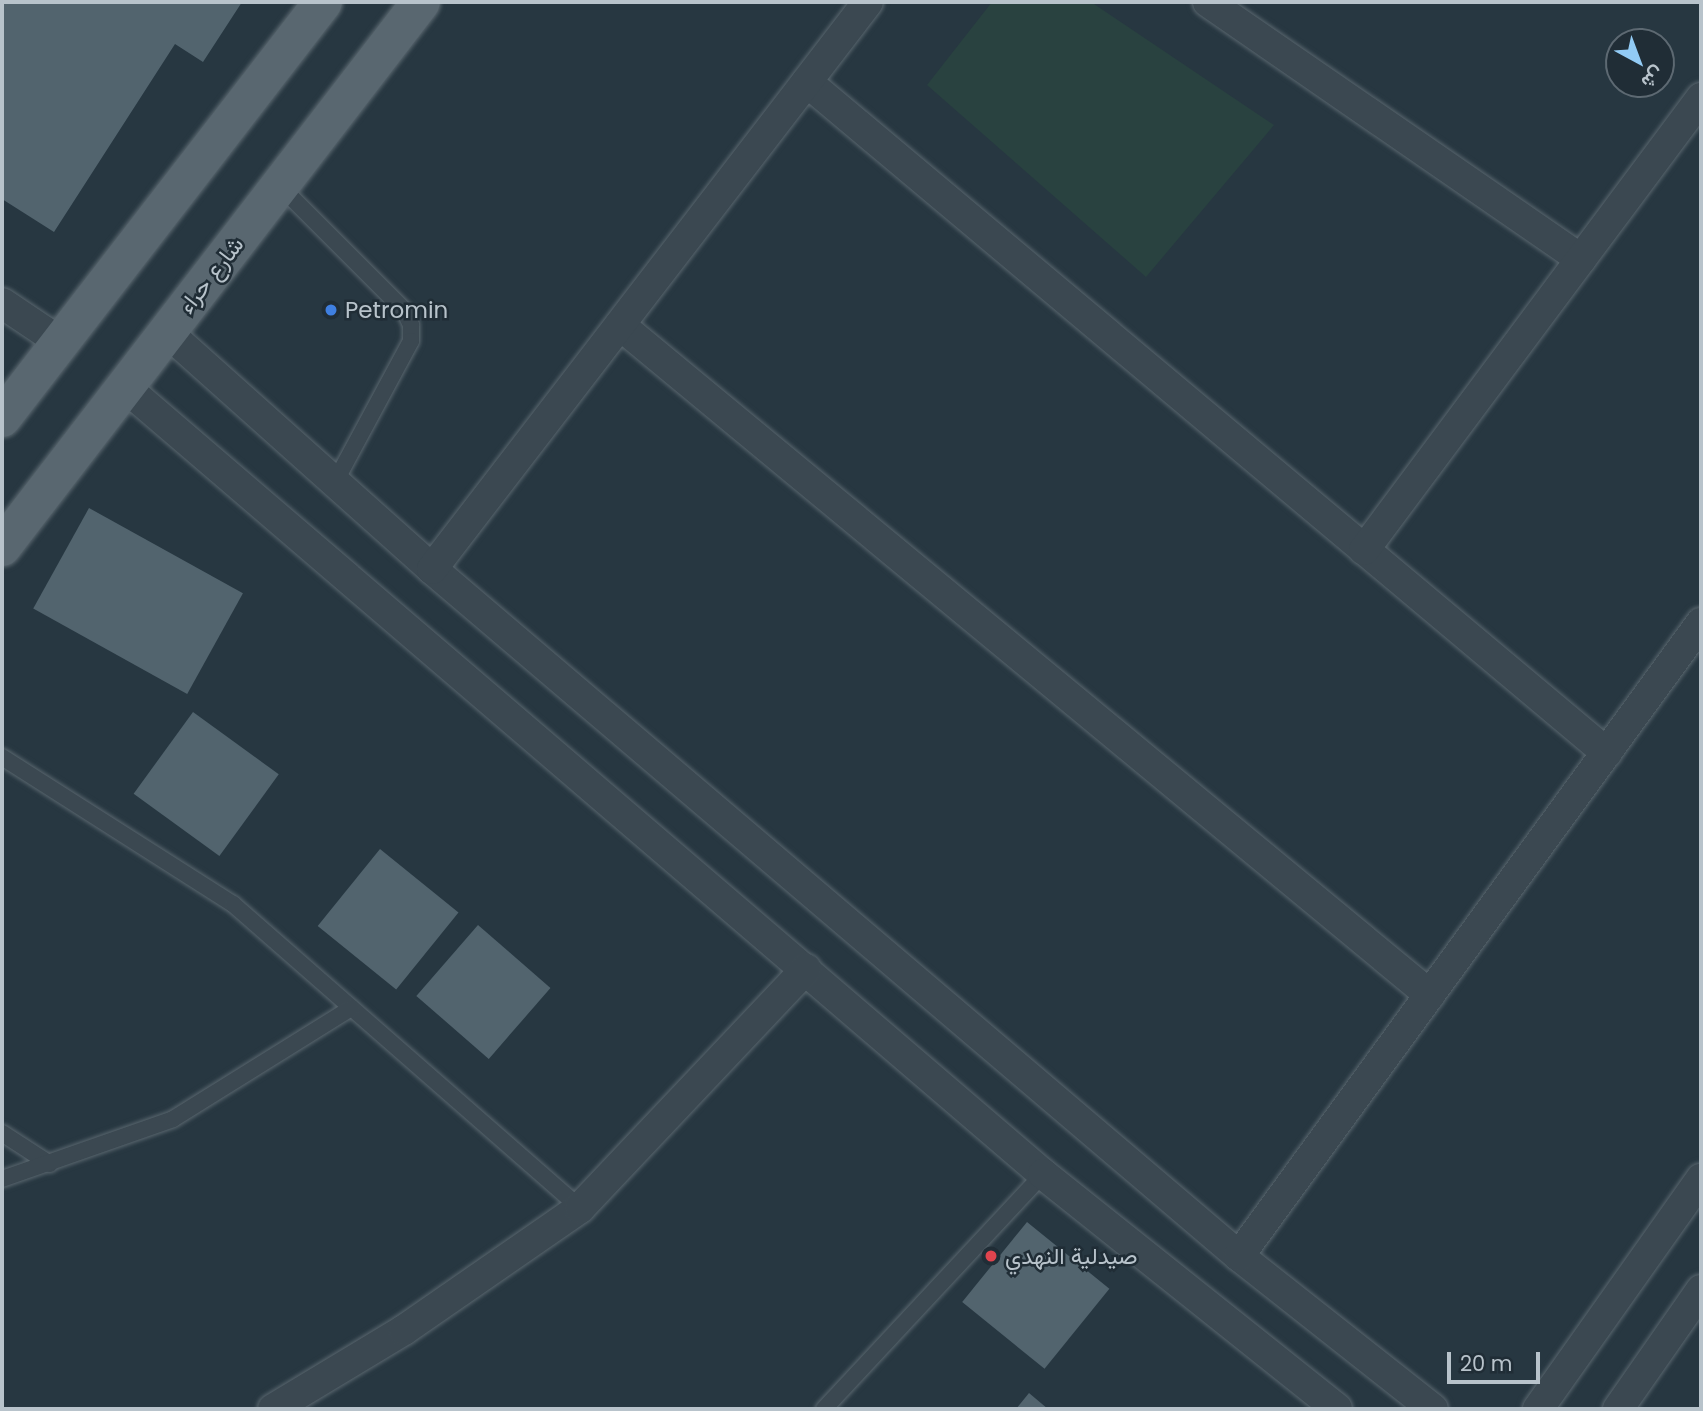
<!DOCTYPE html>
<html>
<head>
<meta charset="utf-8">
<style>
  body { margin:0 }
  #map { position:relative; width:1703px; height:1411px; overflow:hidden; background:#273741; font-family:Poppins,Vazirmatn,sans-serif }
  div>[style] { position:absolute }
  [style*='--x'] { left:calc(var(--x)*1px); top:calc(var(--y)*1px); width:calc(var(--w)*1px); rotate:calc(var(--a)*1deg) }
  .green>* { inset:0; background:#294240 }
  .building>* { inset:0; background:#52646e; transform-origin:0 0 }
  .roads { filter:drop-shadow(0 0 2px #59666e) drop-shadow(0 0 2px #59666e) }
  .service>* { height:16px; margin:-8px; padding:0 8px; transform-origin:8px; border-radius:8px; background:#3b4851 }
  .minor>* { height:30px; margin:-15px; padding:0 15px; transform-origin:15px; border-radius:15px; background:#3b4851 }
  .primary>* { height:38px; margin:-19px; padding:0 19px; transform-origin:19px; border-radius:19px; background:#596770 }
  .dots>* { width:19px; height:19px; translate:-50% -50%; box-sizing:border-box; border:4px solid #202d36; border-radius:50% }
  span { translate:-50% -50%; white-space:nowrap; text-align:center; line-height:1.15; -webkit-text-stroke:5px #202d36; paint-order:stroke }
  .street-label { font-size:23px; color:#b8c3cb }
  .poi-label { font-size:23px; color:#b8c3cb }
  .left { translate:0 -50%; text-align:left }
  .frame { position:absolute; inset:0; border:4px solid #b8c3cb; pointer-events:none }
  .north { position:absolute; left:1605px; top:28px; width:70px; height:70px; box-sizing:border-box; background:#202d36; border:2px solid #5d6972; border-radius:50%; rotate:139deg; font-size:19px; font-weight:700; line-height:28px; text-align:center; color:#b8c3cb }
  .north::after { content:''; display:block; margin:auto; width:24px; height:32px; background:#92cbf5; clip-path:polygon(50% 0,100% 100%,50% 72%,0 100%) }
  .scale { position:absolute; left:1447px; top:1352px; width:93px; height:32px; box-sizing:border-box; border:4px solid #b8c3cb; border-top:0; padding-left:9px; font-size:21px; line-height:24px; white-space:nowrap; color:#b8c3cb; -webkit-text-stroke:5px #202d36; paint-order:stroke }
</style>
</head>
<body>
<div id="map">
  <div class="green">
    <div style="clip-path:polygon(992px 2px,1091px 2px,1274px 125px,1146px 277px,927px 85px)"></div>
  </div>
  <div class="building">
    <div style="clip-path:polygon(2px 2px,242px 2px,203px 62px,175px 44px,54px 232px,2px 199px)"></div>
    <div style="left:89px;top:508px;width:176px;height:115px;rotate:29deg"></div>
    <div style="left:193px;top:712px;width:106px;height:101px;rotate:36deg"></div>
    <div style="left:380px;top:849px;width:101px;height:99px;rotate:39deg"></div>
    <div style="left:478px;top:925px;width:96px;height:94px;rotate:41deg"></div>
    <div style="left:1027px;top:1222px;width:106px;height:103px;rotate:39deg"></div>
    <div style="clip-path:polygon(1029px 1393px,1048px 1409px,1016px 1409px)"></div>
  </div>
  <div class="roads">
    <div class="service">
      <div style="--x:280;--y:186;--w:175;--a:45"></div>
      <div style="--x:404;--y:310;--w:17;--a:65"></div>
      <div style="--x:411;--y:325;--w:16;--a:90"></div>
      <div style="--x:411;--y:341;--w:160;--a:118.3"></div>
      <div style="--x:2;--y:757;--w:274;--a:32.5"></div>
      <div style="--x:233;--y:904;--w:461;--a:41.2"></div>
      <div style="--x:2;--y:1133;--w:57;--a:32.9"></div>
      <div style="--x:2;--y:1179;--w:181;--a:-19.3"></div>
      <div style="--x:173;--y:1119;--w:210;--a:-31.9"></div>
      <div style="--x:824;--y:1409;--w:321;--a:-47"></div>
    </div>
    <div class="minor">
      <div style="--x:1208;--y:2;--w:453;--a:34.6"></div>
      <div style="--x:807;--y:82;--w:1044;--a:39.99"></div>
      <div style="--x:2;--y:303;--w:70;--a:33.9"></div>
      <div style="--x:620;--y:325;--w:1051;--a:39.6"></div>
      <div style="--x:167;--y:332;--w:356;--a:41.8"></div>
      <div style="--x:432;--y:569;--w:1060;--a:40.41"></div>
      <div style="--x:1239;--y:1256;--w:247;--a:38.3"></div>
      <div style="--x:125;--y:387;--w:1209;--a:40.61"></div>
      <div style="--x:1043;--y:1174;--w:376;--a:38.6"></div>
      <div style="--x:1364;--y:550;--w:564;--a:-53.29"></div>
      <div style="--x:432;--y:569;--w:715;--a:-52.44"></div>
      <div style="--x:1239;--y:1256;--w:784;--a:-53.88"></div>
      <div style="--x:273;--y:1409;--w:153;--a:-31.1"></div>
      <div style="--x:404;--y:1330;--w:214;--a:-34.7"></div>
      <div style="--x:580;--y:1208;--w:329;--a:-46.6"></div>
      <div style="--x:1538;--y:1409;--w:282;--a:-54.7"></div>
      <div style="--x:1618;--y:1409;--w:145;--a:-55.1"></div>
    </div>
    <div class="primary">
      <div style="--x:2;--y:418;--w:525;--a:-52.34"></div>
      <div style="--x:2;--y:547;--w:687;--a:-52.45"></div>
    </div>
  </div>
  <div class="dots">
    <div style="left:331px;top:310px;background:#3f7fe0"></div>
    <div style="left:991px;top:1256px;background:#e0444e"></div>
  </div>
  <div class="street-label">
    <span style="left:211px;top:275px;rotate:-52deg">شارع حراء</span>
  </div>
  <div class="poi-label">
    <span class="left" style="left:345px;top:310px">Petromin</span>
    <span class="left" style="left:1005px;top:1256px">صيدلية النهدي</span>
  </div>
  <div class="frame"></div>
  <div class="north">ش</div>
  <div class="scale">20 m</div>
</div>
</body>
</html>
